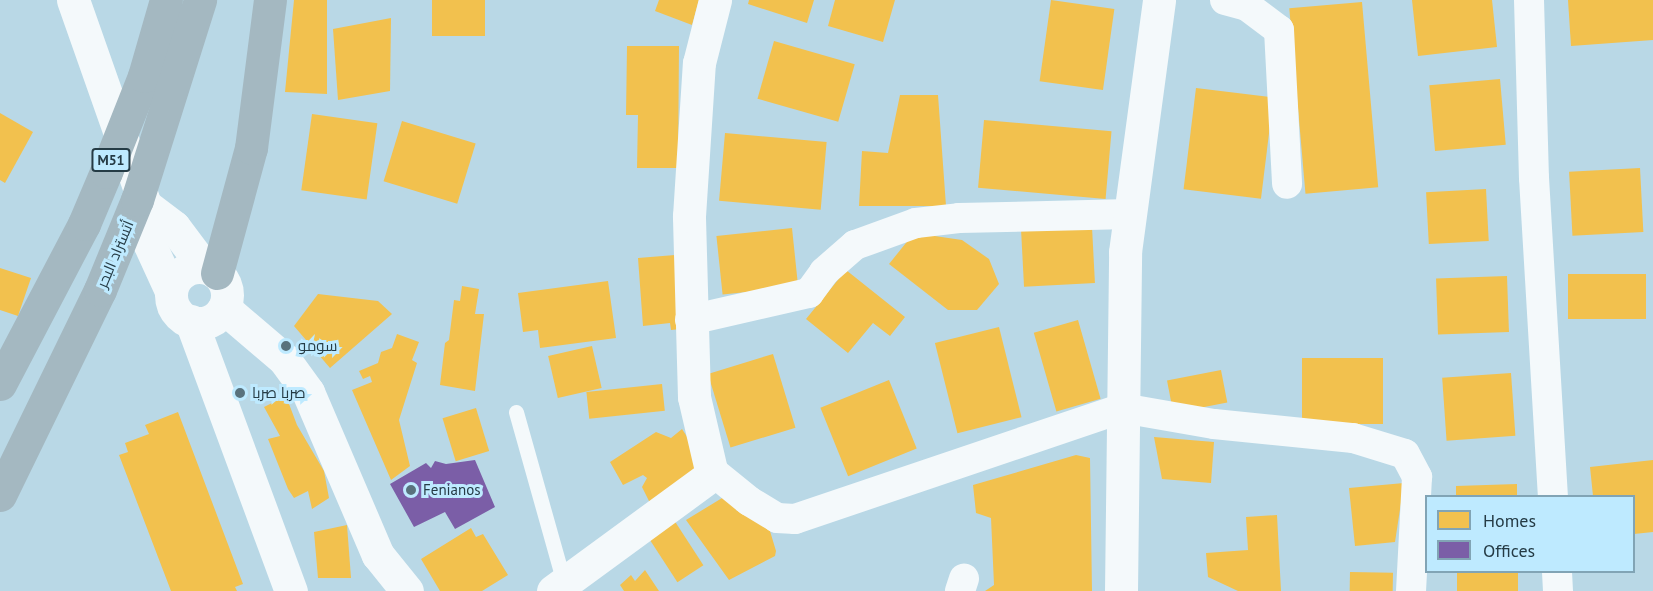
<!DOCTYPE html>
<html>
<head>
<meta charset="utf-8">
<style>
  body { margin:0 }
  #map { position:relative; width:1653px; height:591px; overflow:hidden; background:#b9d8e6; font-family:"PT Sans",Cairo,sans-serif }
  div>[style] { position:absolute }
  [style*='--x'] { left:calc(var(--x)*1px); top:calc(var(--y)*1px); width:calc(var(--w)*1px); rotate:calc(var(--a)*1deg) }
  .homes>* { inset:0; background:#f2c14e; transform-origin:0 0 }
  .offices>* { inset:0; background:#7b5ea7 }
  .service>* { height:15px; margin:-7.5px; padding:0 7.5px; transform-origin:7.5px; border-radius:7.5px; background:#f4f9fb }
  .minor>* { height:30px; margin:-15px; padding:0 15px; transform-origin:15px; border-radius:15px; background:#f4f9fb }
  .tertiary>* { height:33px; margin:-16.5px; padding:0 16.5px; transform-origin:16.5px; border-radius:16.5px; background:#f4f9fb }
  .secondary>* { height:33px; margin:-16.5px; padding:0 16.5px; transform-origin:16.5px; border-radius:16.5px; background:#f4f9fb }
  .secondary>.ring { margin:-16.5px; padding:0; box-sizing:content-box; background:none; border:33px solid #f4f9fb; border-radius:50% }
  .motorway>* { height:33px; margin:-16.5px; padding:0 16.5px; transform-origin:16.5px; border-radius:16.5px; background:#a4b8c1 }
  .dots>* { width:16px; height:16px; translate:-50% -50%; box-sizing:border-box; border:3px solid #beeaff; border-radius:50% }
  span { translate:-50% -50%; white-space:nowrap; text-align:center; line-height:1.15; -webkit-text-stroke:6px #beeaff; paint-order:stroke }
  .shield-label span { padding:2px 4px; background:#beeaff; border:2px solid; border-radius:4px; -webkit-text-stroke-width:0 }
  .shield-label { font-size:14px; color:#253b45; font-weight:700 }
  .street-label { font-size:15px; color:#253b45 }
  .poi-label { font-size:15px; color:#253b45 }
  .left { translate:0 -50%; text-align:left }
  .legend { position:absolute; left:1425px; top:495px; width:210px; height:78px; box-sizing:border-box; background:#beeaff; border:2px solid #81a4b5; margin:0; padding:8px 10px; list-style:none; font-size:18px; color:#253b45 }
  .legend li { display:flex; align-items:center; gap:12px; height:30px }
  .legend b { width:30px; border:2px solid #81a4b5 }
</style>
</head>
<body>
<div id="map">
  <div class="homes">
    <div style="clip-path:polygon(294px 0,327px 0,327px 94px,285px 92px)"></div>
    <div style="left:432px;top:0;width:53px;height:36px"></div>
    <div style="clip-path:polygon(659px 0,699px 0,692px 25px,655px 11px)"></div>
    <div style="clip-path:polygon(749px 0,814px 0,807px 23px,748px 4px)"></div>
    <div style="clip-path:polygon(835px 0,895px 0,883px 42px,828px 26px)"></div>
    <div style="left:1051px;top:0;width:64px;height:82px;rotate:8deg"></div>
    <div style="clip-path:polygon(1412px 0,1492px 0,1497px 47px,1418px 56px)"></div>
    <div style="clip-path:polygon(1568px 0,1653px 0,1653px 40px,1571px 46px)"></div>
    <div style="left:1362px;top:2px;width:186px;height:73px;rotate:85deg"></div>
    <div style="clip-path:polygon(391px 18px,390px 91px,338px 100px,333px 29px)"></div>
    <div style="left:774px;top:41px;width:84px;height:60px;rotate:16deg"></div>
    <div style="clip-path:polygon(627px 46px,679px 46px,678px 168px,637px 168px,638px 115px,626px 115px)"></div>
    <div style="left:1500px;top:79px;width:66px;height:71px;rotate:85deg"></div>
    <div style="left:1196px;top:88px;width:78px;height:102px;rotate:7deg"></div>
    <div style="clip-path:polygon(900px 95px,938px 95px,946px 206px,859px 206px,862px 151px,888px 153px)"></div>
    <div style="clip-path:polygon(0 113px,33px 132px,5px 183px,0 180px)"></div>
    <div style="left:312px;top:114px;width:66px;height:77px;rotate:8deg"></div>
    <div style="left:984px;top:120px;width:128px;height:68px;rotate:5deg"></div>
    <div style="left:402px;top:121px;width:77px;height:63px;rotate:17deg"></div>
    <div style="left:725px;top:133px;width:102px;height:68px;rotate:5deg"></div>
    <div style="left:1640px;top:168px;width:64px;height:71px;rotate:87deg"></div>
    <div style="left:1486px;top:189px;width:52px;height:60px;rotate:87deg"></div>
    <div style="left:1092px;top:227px;width:56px;height:71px;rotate:87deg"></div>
    <div style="left:792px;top:228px;width:59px;height:76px;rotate:84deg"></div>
    <div style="clip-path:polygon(914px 233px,962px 240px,989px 259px,999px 284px,977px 310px,948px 310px,889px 264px)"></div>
    <div style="clip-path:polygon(675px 255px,681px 329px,671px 330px,670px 323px,643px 326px,638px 258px)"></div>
    <div style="clip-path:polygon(0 268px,31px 278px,18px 316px,0 310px)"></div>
    <div style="clip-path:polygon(846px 270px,905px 317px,890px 336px,873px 323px,848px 353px,806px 319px)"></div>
    <div style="left:1568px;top:274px;width:78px;height:45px"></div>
    <div style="left:1507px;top:276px;width:56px;height:71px;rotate:88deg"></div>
    <div style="clip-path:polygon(608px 281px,616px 338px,540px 348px,538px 330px,523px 332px,518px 293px)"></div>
    <div style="clip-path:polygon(462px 286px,479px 289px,475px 314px,484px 314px,475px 391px,440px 385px,445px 343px,449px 340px,454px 300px,460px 301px)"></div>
    <div style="clip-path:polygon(318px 294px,378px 301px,392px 314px,330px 368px,294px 326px)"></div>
    <div style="left:1078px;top:320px;width:82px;height:46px;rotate:74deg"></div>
    <div style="left:999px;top:327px;width:93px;height:66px;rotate:76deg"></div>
    <div style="clip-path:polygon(397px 334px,419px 342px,412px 360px,417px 363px,399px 420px,410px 466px,391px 480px,352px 390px,372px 382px,370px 376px,363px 379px,359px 371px,378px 363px,381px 352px,392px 348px)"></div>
    <div style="left:592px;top:346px;width:43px;height:45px;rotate:77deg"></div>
    <div style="left:773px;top:354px;width:77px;height:68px;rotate:73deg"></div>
    <div style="left:1302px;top:358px;width:81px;height:66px"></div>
    <div style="left:1221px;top:370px;width:33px;height:55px;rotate:79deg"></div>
    <div style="left:1511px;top:373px;width:63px;height:69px;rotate:86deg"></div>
    <div style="left:889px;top:380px;width:74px;height:74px;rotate:68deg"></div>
    <div style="left:662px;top:384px;width:27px;height:76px;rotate:84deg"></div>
    <div style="clip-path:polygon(286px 396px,297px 425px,324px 471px,329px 498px,312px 509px,308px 491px,294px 498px,288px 489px,268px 439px,280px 436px,264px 407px)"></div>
    <div style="left:476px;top:408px;width:45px;height:35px;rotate:73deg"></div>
    <div style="clip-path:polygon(178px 412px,243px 584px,235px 587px,237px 591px,171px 591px,119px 455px,128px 452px,125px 443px,149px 434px,145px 425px)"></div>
    <div style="clip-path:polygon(682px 429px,704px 463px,650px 503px,642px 487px,647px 478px,643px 475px,623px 485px,610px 462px,656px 432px,671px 438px)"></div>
    <div style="clip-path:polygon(1154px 437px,1214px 442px,1211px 483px,1162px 479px)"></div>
    <div style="clip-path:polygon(1076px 455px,1090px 458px,1092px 591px,985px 591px,994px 585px,991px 518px,976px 513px,973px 485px)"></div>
    <div style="clip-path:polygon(1653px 460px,1653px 532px,1634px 534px,1634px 496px,1593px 496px,1590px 467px)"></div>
    <div style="clip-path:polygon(1404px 483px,1395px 542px,1355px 546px,1349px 488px)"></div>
    <div style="clip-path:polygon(1517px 484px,1517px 496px,1456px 496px,1456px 486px)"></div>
    <div style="clip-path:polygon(727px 495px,737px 511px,744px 508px,770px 531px,776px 551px,775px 556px,729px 580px,686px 520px)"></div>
    <div style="clip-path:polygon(1277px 515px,1281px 591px,1238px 591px,1208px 577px,1206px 553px,1248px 550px,1246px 517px)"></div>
    <div style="left:674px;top:520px;width:54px;height:31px;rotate:57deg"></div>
    <div style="clip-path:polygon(347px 525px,351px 578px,318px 578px,314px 532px)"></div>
    <div style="clip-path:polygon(471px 528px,476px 537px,483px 534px,508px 575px,482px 591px,440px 591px,421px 559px)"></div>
    <div style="clip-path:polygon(645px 570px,659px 591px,624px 591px,620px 585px,631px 575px,635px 581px)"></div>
    <div style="left:1350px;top:572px;width:43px;height:19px;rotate:1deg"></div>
    <div style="left:1457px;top:572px;width:61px;height:19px"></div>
  </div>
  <div class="offices">
    <div style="clip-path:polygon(475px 460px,495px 507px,455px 529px,445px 512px,414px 527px,390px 484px,426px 463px,431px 468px,435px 461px,446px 464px)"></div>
  </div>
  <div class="service">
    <div style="--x:516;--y:412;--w:178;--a:74.3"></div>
  </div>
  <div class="minor">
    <div style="--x:1225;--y:0;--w:23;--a:15"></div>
    <div style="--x:1247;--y:6;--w:40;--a:37"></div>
    <div style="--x:1279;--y:30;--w:154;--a:87"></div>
    <div style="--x:1529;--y:0;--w:178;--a:88.4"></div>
    <div style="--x:1534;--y:178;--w:319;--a:86.6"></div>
    <div style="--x:690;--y:320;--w:122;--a:-12.8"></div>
    <div style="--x:809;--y:293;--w:26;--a:-54"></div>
    <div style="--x:824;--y:272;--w:41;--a:-41.1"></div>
    <div style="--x:855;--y:245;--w:65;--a:-19.8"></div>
    <div style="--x:916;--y:223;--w:43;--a:-6.6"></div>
    <div style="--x:959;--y:218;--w:171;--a:-1.3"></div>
    <div style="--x:711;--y:470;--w:49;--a:39.2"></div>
    <div style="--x:749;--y:501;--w:33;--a:31"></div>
    <div style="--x:777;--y:518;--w:18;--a:3"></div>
    <div style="--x:795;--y:519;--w:345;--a:-18.7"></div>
    <div style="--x:1122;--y:408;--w:93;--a:9.9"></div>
    <div style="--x:1214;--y:424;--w:140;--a:5.8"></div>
    <div style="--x:1353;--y:438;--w:54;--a:17.1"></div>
    <div style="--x:1405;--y:454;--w:26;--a:62"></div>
    <div style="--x:1417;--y:477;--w:114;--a:93"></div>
    <div style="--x:1557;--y:572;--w:19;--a:87"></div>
    <div style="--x:960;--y:591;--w:13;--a:-72"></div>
  </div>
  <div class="tertiary">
    <div style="--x:224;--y:308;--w:79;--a:40.4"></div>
    <div style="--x:284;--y:359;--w:41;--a:54"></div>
    <div style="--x:308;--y:392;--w:177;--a:66.8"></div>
    <div style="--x:378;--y:555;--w:46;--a:51.1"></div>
    <div style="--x:553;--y:591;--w:193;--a:-36.2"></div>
    <div style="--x:709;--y:477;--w:7;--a:-74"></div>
    <div style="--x:711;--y:470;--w:75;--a:-103.1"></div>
    <div style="--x:694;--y:397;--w:181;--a:-91.6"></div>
    <div style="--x:689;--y:216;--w:153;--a:-86.3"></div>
    <div style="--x:699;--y:63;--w:65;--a:-75.7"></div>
    <div style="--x:1121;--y:591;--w:339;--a:-89.3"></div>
    <div style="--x:1125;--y:252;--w:254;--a:-82.3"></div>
  </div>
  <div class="secondary">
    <div style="--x:73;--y:0;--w:217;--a:70.6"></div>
    <div style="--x:145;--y:205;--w:38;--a:84"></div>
    <div style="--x:149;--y:243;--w:53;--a:65.4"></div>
    <div style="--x:145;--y:205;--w:36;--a:37"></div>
    <div style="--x:174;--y:227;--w:50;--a:53.1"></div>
    <div class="ring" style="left:171px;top:267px;width:23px;height:23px"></div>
    <div style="--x:191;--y:321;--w:288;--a:69.7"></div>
  </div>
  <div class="motorway">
    <div style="--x:217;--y:273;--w:130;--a:-74.8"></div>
    <div style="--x:251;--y:148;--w:149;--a:-82.7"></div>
    <div style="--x:0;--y:384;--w:181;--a:-62.3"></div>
    <div style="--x:84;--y:224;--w:56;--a:-67.1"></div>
    <div style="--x:106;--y:172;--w:103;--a:-68.4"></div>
    <div style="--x:144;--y:76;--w:79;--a:-73.9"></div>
    <div style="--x:0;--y:495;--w:228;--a:-64"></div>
    <div style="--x:100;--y:290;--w:97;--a:-67.7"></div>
    <div style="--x:137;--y:200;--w:210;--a:-72.5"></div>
  </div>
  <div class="dots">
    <div style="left:286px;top:346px;background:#59727d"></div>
    <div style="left:240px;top:393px;background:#59727d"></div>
    <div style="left:411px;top:490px;background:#59727d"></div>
  </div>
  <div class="shield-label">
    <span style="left:111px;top:160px">M51</span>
  </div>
  <div class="street-label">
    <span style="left:115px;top:254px;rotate:-67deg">أتستراد البحر</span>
  </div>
  <div class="poi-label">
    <span class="left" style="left:298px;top:346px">سومو</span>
    <span class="left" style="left:252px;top:393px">صربا صربا</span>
    <span class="left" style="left:423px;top:490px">Fenianos</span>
  </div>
  <ul class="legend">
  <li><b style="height:16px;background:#f2c14e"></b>Homes</li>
  <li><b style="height:16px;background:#7b5ea7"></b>Offices</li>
  </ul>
</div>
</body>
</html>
